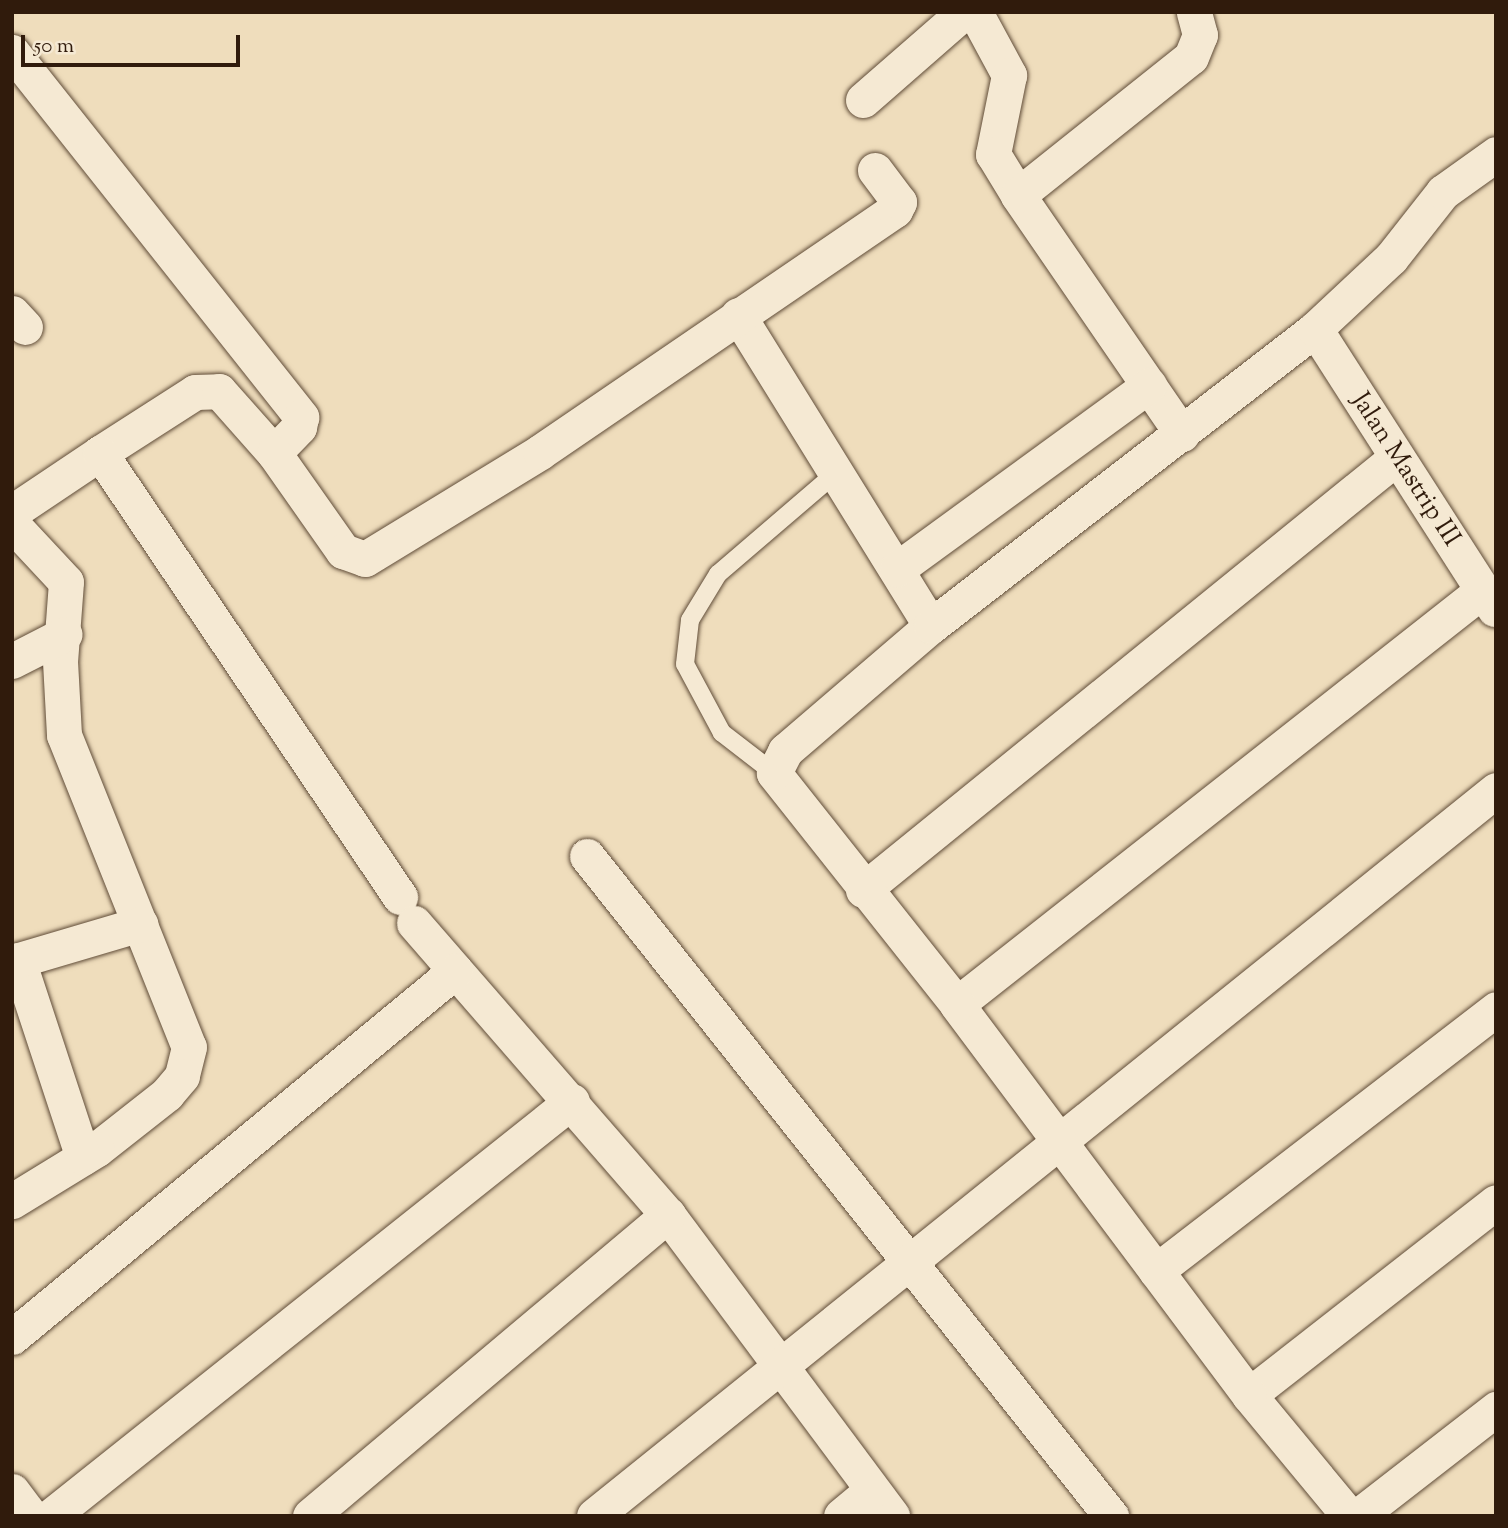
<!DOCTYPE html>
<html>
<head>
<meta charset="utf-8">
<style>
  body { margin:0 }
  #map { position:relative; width:1508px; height:1528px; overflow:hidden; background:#efddbc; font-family:"Sorts Mill Goudy",serif }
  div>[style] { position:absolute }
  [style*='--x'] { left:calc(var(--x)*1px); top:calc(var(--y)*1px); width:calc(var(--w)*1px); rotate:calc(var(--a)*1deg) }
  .roads { filter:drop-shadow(0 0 2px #604c38) drop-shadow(0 0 2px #604c38) }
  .service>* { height:18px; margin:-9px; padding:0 9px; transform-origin:9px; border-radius:9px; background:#f5e9d3 }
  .minor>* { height:35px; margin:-17.5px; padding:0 17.5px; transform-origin:17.5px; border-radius:17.5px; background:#f5e9d3 }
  span { translate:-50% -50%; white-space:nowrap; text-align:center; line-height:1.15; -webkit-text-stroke:6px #f5e9d3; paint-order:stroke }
  .street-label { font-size:26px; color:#301b0c }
  .frame { position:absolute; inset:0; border:14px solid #301b0c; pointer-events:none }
  .scale { position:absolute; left:21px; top:35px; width:219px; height:32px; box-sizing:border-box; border:4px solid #301b0c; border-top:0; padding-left:9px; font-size:21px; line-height:24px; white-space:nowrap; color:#301b0c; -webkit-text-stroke:5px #f5e9d3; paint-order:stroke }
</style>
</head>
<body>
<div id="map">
  <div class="roads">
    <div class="service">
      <div style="--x:774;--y:773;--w:66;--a:-142.4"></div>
      <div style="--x:722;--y:733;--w:78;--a:-118.2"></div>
      <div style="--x:685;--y:664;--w:44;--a:-83.5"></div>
      <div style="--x:690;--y:620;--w:54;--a:-58.7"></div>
      <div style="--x:718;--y:574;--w:158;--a:-40.6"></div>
    </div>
    <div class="minor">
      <div style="--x:975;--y:12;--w:72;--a:61.6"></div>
      <div style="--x:1009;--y:75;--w:81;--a:101.4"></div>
      <div style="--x:993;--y:154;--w:48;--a:58.6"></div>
      <div style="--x:12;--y:52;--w:466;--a:51.6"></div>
      <div style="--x:301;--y:417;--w:10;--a:101"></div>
      <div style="--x:299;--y:427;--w:36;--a:134"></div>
      <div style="--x:863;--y:100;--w:134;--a:-41.1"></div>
      <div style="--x:12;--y:313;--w:19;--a:47"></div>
      <div style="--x:738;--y:315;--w:366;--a:58.2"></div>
      <div style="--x:1315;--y:329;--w:333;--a:57.3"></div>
      <div style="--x:1182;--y:434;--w:290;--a:-124.5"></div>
      <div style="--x:1018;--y:195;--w:221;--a:-38.6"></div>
      <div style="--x:1191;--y:57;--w:24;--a:-68"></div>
      <div style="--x:1200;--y:35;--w:24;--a:-105"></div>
      <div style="--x:100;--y:453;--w:113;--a:-32.7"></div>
      <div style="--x:195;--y:392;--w:24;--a:-2"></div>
      <div style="--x:219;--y:391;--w:83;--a:48.4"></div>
      <div style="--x:274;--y:453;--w:120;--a:54.9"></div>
      <div style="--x:343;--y:551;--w:23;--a:20"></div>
      <div style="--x:365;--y:559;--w:205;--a:-31.4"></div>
      <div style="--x:540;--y:452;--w:430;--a:-34.3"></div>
      <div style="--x:895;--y:210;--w:9;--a:-63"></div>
      <div style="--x:899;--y:202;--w:40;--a:-127"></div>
      <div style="--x:12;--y:512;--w:106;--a:-33.8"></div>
      <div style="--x:100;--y:453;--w:536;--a:55.95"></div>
      <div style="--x:12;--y:524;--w:79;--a:47"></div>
      <div style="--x:66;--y:582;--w:79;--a:94.3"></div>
      <div style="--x:60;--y:661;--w:74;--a:86.9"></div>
      <div style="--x:64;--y:735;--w:336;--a:68.2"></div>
      <div style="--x:189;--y:1047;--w:30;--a:104"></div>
      <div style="--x:182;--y:1076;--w:23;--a:130"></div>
      <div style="--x:167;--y:1094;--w:89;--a:141.8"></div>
      <div style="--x:97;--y:1149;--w:100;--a:148.5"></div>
      <div style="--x:897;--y:569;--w:312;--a:-36.1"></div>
      <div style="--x:12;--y:661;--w:59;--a:-27"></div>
      <div style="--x:587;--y:856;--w:843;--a:51.55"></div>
      <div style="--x:863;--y:890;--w:687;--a:-39.04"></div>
      <div style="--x:414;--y:923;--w:387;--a:49"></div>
      <div style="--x:668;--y:1215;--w:375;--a:53.3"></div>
      <div style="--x:18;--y:960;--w:208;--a:71.8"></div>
      <div style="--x:12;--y:962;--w:134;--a:-16.5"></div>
      <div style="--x:957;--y:1004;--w:669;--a:-38.21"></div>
      <div style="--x:1156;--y:1271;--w:429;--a:-37.6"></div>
      <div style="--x:12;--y:1337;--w:575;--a:-39.56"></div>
      <div style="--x:1249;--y:1395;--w:313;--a:-38"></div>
      <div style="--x:12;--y:1491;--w:31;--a:53"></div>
      <div style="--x:51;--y:1516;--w:666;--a:-38.54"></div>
      <div style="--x:310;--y:1516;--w:468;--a:-40.1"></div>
      <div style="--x:594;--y:1516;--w:1158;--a:-38.83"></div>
      <div style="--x:841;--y:1516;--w:40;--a:-40"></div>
      <div style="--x:1349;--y:1516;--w:157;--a:-129.6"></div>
      <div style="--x:1249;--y:1395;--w:488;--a:-126.8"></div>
      <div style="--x:957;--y:1004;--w:295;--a:-128.4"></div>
      <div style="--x:774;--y:773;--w:25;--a:-63"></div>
      <div style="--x:785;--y:751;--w:192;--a:-40.6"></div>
      <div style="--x:931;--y:626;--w:485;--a:-37.7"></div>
      <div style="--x:1315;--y:329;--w:104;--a:-43.1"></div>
      <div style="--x:1391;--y:258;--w:84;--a:-51.8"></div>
      <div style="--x:1443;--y:192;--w:65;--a:-35.6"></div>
      <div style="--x:1358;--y:1516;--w:175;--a:-37.8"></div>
    </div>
  </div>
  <div class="street-label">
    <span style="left:1405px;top:470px;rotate:57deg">Jalan Mastrip III</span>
  </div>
  <div class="frame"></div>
  <div class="scale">50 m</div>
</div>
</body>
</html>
